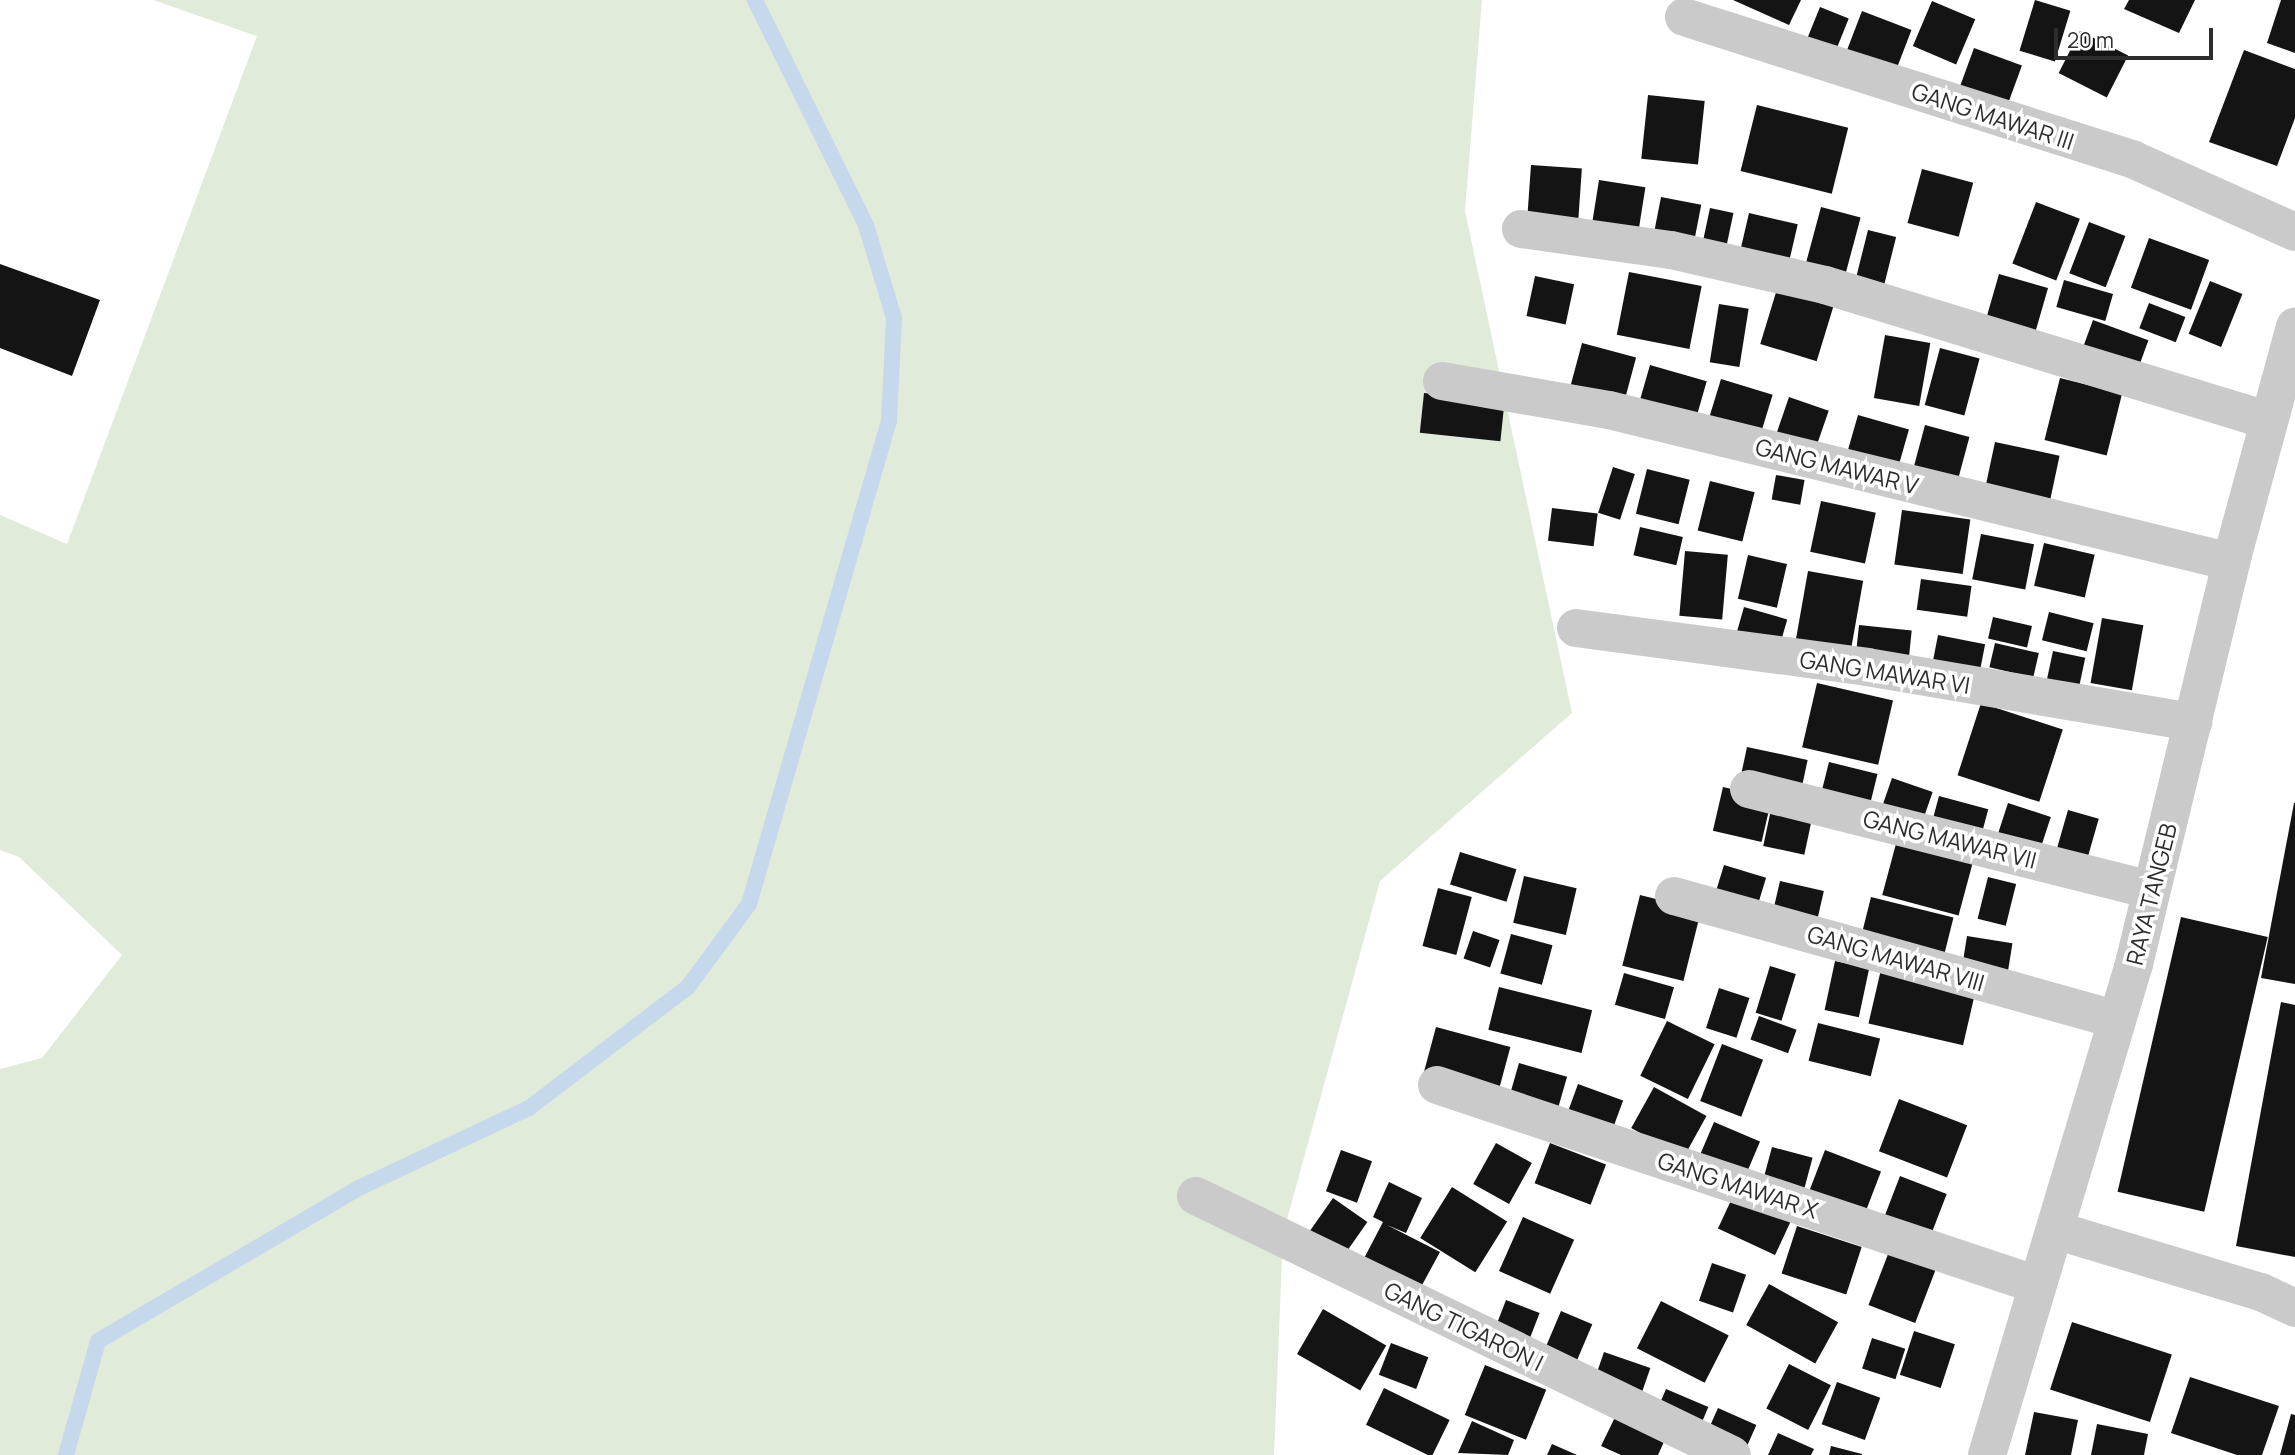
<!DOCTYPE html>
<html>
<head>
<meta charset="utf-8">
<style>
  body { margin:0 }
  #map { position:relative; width:2295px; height:1455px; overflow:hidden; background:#fff; font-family:Manrope,sans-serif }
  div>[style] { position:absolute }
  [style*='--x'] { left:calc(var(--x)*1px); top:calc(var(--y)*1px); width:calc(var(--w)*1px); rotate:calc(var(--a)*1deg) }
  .green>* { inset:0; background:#e1ebda }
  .stream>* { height:16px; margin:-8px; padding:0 8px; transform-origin:8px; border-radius:8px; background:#c5d8ec }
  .building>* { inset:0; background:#141414; transform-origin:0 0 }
  .minor>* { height:38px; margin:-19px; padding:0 19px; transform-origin:19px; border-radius:19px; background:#cacaca }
  .tertiary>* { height:38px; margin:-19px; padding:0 19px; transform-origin:19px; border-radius:19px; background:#cacaca }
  span { translate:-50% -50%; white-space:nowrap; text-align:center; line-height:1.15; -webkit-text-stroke:7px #fff; paint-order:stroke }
  .street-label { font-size:23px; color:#2d2d2d }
  .scale { position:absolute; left:2054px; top:28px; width:159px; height:32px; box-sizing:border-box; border:4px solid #2d2d2d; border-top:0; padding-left:9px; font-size:21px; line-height:24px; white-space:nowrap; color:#2d2d2d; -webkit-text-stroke:5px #fff; paint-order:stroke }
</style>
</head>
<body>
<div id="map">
  <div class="green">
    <div style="clip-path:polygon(153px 0,1482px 0,1465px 211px,1572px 713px,1380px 881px,1283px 1234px,1274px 1455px,0 1455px,0 1069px,42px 1058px,122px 955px,19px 857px,0 850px,0 515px,67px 544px,257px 36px)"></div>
  </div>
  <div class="stream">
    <div style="--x:66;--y:1455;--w:118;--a:-74.3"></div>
    <div style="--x:98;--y:1341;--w:305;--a:-30.4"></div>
    <div style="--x:361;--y:1187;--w:186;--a:-25.2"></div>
    <div style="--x:529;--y:1108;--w:200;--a:-37.3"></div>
    <div style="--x:688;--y:987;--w:103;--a:-53.7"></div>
    <div style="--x:749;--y:904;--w:503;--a:-73.84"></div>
    <div style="--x:889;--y:421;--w:103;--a:-87.2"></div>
    <div style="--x:894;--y:318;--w:97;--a:-106.8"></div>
    <div style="--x:866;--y:225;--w:251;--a:-116.3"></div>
  </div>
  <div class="building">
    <div style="clip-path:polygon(1733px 0,1801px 0,1789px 25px)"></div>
    <div style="left:2035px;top:0;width:37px;height:53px;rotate:17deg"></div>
    <div style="clip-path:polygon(2129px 0,2195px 0,2179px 33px,2124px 9px)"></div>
    <div style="clip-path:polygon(2281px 0,2295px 0,2295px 53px,2267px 43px)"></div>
    <div style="left:1932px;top:1px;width:47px;height:49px;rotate:23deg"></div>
    <div style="left:1820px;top:7px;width:31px;height:37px;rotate:22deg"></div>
    <div style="left:1862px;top:11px;width:53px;height:43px;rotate:21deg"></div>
    <div style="left:2080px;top:31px;width:54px;height:47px;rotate:27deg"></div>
    <div style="left:1974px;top:48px;width:51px;height:40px;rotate:20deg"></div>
    <div style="clip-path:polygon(2244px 50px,2295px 69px,2295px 118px,2277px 166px,2209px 142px)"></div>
    <div style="left:1648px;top:95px;width:57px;height:64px;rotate:6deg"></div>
    <div style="left:1757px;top:105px;width:94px;height:68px;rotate:14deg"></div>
    <div style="left:1531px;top:165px;width:51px;height:56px;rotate:4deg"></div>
    <div style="left:1922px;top:169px;width:53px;height:56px;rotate:15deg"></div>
    <div style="left:1599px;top:180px;width:47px;height:51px;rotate:9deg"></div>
    <div style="left:1661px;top:197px;width:41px;height:44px;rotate:11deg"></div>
    <div style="left:2036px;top:202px;width:47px;height:66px;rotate:21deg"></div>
    <div style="left:1821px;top:207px;width:41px;height:61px;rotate:15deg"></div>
    <div style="left:1710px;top:208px;width:24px;height:38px;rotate:12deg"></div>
    <div style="left:1749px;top:213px;width:50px;height:46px;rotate:13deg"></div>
    <div style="left:2089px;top:222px;width:39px;height:55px;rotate:21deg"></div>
    <div style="left:1868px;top:230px;width:29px;height:57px;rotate:14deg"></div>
    <div style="left:2149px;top:238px;width:64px;height:53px;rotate:20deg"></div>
    <div style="clip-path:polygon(0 264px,100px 300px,72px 376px,0 348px)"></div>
    <div style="left:1629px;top:272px;width:74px;height:64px;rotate:11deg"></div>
    <div style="left:1999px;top:274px;width:51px;height:44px;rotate:16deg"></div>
    <div style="left:1535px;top:276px;width:40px;height:41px;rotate:12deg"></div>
    <div style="left:1781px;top:276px;width:59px;height:71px;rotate:17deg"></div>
    <div style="left:2064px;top:280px;width:51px;height:28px;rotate:16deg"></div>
    <div style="left:2210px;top:281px;width:35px;height:57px;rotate:22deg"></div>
    <div style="left:2149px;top:303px;width:39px;height:27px;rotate:21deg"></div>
    <div style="left:1719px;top:304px;width:30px;height:59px;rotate:9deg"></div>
    <div style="left:2093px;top:320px;width:59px;height:40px;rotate:20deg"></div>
    <div style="left:1885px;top:335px;width:46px;height:64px;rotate:10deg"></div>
    <div style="left:1582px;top:343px;width:56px;height:51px;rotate:15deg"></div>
    <div style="left:1940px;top:348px;width:41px;height:59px;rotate:15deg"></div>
    <div style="left:1650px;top:365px;width:59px;height:37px;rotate:16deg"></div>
    <div style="left:2060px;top:378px;width:64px;height:64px;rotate:14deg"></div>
    <div style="left:1721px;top:379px;width:54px;height:52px;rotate:17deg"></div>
    <div style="left:1424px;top:393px;width:81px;height:40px;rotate:6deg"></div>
    <div style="left:1789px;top:397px;width:42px;height:38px;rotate:19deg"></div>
    <div style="left:1858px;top:415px;width:53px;height:43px;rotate:16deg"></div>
    <div style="left:1925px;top:425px;width:46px;height:47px;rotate:15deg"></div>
    <div style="left:1995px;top:442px;width:66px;height:48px;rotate:12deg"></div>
    <div style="left:1613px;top:467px;width:23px;height:48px;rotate:18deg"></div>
    <div style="left:1647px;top:469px;width:44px;height:46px;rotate:14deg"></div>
    <div style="left:1776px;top:475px;width:29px;height:25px;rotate:10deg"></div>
    <div style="left:1710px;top:481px;width:46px;height:51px;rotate:14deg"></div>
    <div style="left:1821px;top:501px;width:56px;height:52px;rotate:12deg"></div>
    <div style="left:1552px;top:508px;width:46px;height:33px;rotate:7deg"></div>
    <div style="left:1902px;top:510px;width:69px;height:55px;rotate:8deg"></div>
    <div style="left:1640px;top:527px;width:44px;height:29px;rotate:13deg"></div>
    <div style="left:1981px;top:534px;width:54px;height:46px;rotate:11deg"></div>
    <div style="left:2044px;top:543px;width:52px;height:44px;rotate:13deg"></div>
    <div style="left:1685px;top:551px;width:43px;height:65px;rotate:5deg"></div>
    <div style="left:1748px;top:555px;width:40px;height:45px;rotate:13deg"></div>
    <div style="left:1808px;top:571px;width:56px;height:76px;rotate:10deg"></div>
    <div style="left:1921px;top:579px;width:51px;height:31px;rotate:8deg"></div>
    <div style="left:1744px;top:607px;width:45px;height:29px;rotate:16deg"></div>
    <div style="left:2049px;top:612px;width:46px;height:29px;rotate:14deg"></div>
    <div style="left:1993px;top:617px;width:40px;height:22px;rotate:13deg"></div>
    <div style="left:2102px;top:618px;width:42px;height:66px;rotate:10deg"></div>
    <div style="left:1859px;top:625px;width:53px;height:30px;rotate:6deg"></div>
    <div style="left:1938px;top:635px;width:48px;height:35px;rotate:11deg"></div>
    <div style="left:1995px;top:643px;width:45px;height:25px;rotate:13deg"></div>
    <div style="left:2053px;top:651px;width:33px;height:34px;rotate:12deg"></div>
    <div style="left:1817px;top:683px;width:78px;height:66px;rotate:13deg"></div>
    <div style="left:1981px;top:703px;width:86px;height:76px;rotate:18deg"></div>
    <div style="left:1747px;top:747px;width:62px;height:37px;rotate:12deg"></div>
    <div style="left:1829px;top:762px;width:50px;height:30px;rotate:14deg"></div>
    <div style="left:1892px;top:778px;width:43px;height:30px;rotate:19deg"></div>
    <div style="left:1723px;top:787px;width:50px;height:45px;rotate:13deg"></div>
    <div style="left:1939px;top:796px;width:51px;height:37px;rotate:15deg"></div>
    <div style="left:1773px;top:800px;width:42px;height:47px;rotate:12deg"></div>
    <div style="left:2008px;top:803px;width:45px;height:39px;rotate:18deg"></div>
    <div style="clip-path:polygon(2294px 803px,2295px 803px,2295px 984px,2261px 978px)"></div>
    <div style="left:2068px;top:810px;width:32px;height:55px;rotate:16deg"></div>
    <div style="left:1897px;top:840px;width:79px;height:57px;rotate:15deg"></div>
    <div style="left:1460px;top:852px;width:59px;height:34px;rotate:17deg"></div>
    <div style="left:1724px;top:865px;width:44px;height:38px;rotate:17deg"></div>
    <div style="left:1524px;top:876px;width:54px;height:48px;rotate:13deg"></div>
    <div style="left:1988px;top:877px;width:29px;height:43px;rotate:14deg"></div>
    <div style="left:1780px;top:881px;width:45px;height:29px;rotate:13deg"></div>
    <div style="left:1438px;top:888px;width:35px;height:60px;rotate:15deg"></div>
    <div style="left:1640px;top:895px;width:63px;height:73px;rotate:14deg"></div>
    <div style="left:1871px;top:897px;width:85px;height:49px;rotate:14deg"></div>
    <div style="left:2181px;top:917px;width:89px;height:282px;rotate:13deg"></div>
    <div style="left:1473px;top:931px;width:28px;height:29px;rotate:19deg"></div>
    <div style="left:1511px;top:934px;width:43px;height:41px;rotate:15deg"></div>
    <div style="left:1967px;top:936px;width:46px;height:32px;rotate:9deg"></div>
    <div style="left:1835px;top:961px;width:35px;height:50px;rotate:12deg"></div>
    <div style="left:1882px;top:965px;width:97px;height:60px;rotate:13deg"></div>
    <div style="left:1770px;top:966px;width:27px;height:49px;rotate:17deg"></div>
    <div style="left:1624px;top:973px;width:52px;height:33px;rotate:16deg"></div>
    <div style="left:1499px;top:987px;width:96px;height:44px;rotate:14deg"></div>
    <div style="left:1719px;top:988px;width:32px;height:42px;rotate:18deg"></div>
    <div style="clip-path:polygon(2281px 1002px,2295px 1005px,2295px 1257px,2236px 1246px)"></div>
    <div style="left:1759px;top:1016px;width:40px;height:25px;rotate:20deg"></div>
    <div style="left:1667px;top:1021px;width:53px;height:61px;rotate:26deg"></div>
    <div style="left:1818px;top:1023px;width:64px;height:39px;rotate:14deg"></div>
    <div style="left:1436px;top:1027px;width:77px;height:47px;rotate:15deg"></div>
    <div style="left:1722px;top:1044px;width:44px;height:61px;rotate:21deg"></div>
    <div style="left:1519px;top:1063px;width:50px;height:38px;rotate:16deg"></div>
    <div style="left:1578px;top:1084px;width:48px;height:35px;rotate:20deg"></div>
    <div style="left:1654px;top:1087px;width:60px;height:47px;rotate:29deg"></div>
    <div style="left:1899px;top:1099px;width:73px;height:56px;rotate:21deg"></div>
    <div style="left:1714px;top:1122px;width:50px;height:38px;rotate:23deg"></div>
    <div style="left:1496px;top:1143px;width:41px;height:47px;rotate:29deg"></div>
    <div style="left:1550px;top:1143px;width:60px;height:43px;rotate:21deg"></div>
    <div style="left:1772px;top:1147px;width:42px;height:38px;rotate:15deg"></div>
    <div style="left:1341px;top:1150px;width:33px;height:44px;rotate:20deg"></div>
    <div style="left:1825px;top:1150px;width:60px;height:50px;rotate:21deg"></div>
    <div style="left:1900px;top:1176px;width:50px;height:42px;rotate:21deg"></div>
    <div style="clip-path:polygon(1389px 1182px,1422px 1198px,1406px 1233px,1387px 1225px,1440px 1252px,1415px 1298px,1359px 1268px,1383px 1222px,1373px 1217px)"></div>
    <div style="left:1452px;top:1187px;width:65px;height:60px;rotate:32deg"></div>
    <div style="left:1734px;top:1194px;width:63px;height:38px;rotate:25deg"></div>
    <div style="left:1333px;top:1198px;width:42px;height:51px;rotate:35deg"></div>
    <div style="left:1523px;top:1217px;width:56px;height:59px;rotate:24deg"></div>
    <div style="left:1797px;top:1226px;width:68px;height:50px;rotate:18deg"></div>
    <div style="left:1890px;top:1249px;width:50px;height:60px;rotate:21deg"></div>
    <div style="left:1712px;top:1263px;width:36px;height:40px;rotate:19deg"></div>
    <div style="left:1769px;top:1284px;width:79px;height:47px;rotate:29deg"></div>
    <div style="left:1506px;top:1300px;width:36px;height:33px;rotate:21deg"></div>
    <div style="left:1661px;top:1301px;width:76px;height:53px;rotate:27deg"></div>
    <div style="left:1323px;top:1309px;width:73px;height:52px;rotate:30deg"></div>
    <div style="left:1561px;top:1311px;width:34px;height:45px;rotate:23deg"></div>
    <div style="left:2072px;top:1322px;width:105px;height:71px;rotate:18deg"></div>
    <div style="left:1914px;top:1331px;width:43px;height:46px;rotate:18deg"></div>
    <div style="left:1872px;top:1338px;width:35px;height:32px;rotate:18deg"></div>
    <div style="left:1391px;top:1343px;width:40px;height:34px;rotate:21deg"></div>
    <div style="left:1604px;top:1352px;width:49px;height:35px;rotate:19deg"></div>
    <div style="left:1789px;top:1364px;width:47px;height:50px;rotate:27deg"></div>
    <div style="left:1485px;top:1365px;width:66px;height:54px;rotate:22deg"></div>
    <div style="clip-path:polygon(2190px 1377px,2279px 1406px,2262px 1455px,2237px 1455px,2171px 1433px)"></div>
    <div style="left:1837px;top:1382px;width:46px;height:45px;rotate:20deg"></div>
    <div style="left:1384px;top:1388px;width:73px;height:41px;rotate:26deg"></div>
    <div style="left:1666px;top:1389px;width:46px;height:25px;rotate:23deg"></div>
    <div style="left:1718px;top:1408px;width:42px;height:28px;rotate:24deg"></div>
    <div style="clip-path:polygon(1619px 1409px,1668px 1433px,1658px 1455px,1621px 1455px,1601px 1446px)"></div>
    <div style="clip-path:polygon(2034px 1412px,2078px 1420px,2071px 1455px,2025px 1455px)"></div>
    <div style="clip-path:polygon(2291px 1414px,2295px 1415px,2295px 1455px,2280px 1455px)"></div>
    <div style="clip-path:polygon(1472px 1421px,1514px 1440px,1508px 1455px,1458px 1453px)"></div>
    <div style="clip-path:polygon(2097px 1424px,2148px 1434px,2144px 1455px,2091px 1455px)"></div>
    <div style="clip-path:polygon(1778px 1433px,1814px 1449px,1811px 1455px,1768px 1455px)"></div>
    <div style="clip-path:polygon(1552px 1444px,1577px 1455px,1547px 1455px)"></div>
    <div style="clip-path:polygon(1831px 1446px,1862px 1454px,1862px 1455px,1829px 1455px)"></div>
  </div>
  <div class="minor">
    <div style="--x:1684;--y:17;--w:472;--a:17.6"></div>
    <div style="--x:2134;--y:160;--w:176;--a:24.1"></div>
    <div style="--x:1521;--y:229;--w:151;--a:8"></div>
    <div style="--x:1671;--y:250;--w:158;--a:12.8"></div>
    <div style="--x:1825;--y:285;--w:464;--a:17"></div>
    <div style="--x:1442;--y:381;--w:169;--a:9.9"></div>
    <div style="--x:1609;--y:410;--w:640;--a:13.73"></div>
    <div style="--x:1576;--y:628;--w:294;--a:7.6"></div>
    <div style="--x:1867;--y:667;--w:331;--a:9.6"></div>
    <div style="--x:1749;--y:789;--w:415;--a:14.1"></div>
    <div style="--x:1674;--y:896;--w:460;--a:15.6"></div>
    <div style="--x:1437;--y:1085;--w:633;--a:18.41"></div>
    <div style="--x:1196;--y:1196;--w:595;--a:25.79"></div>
    <div style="--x:2055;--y:1230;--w:215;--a:16.8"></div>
    <div style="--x:2261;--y:1292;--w:38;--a:25"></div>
  </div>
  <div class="tertiary">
    <div style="--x:1987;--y:1455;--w:513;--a:-73.33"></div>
    <div style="--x:2134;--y:964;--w:414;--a:-76.4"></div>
    <div style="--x:2231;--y:562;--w:244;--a:-74.8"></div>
  </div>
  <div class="street-label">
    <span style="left:1993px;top:116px;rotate:18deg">GANG MAWAR III</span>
    <span style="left:1837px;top:466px;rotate:14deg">GANG MAWAR V</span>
    <span style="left:1885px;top:672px;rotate:9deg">GANG MAWAR VI</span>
    <span style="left:1950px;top:839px;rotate:14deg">GANG MAWAR VII</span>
    <span style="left:2151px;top:894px;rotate:-76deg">RAYA TANGEB</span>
    <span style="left:1896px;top:958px;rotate:16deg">GANG MAWAR VIII</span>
    <span style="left:1738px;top:1185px;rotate:18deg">GANG MAWAR X</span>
    <span style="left:1464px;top:1326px;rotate:26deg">GANG TIGARON I</span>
  </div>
  <div class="scale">20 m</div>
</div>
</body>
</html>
